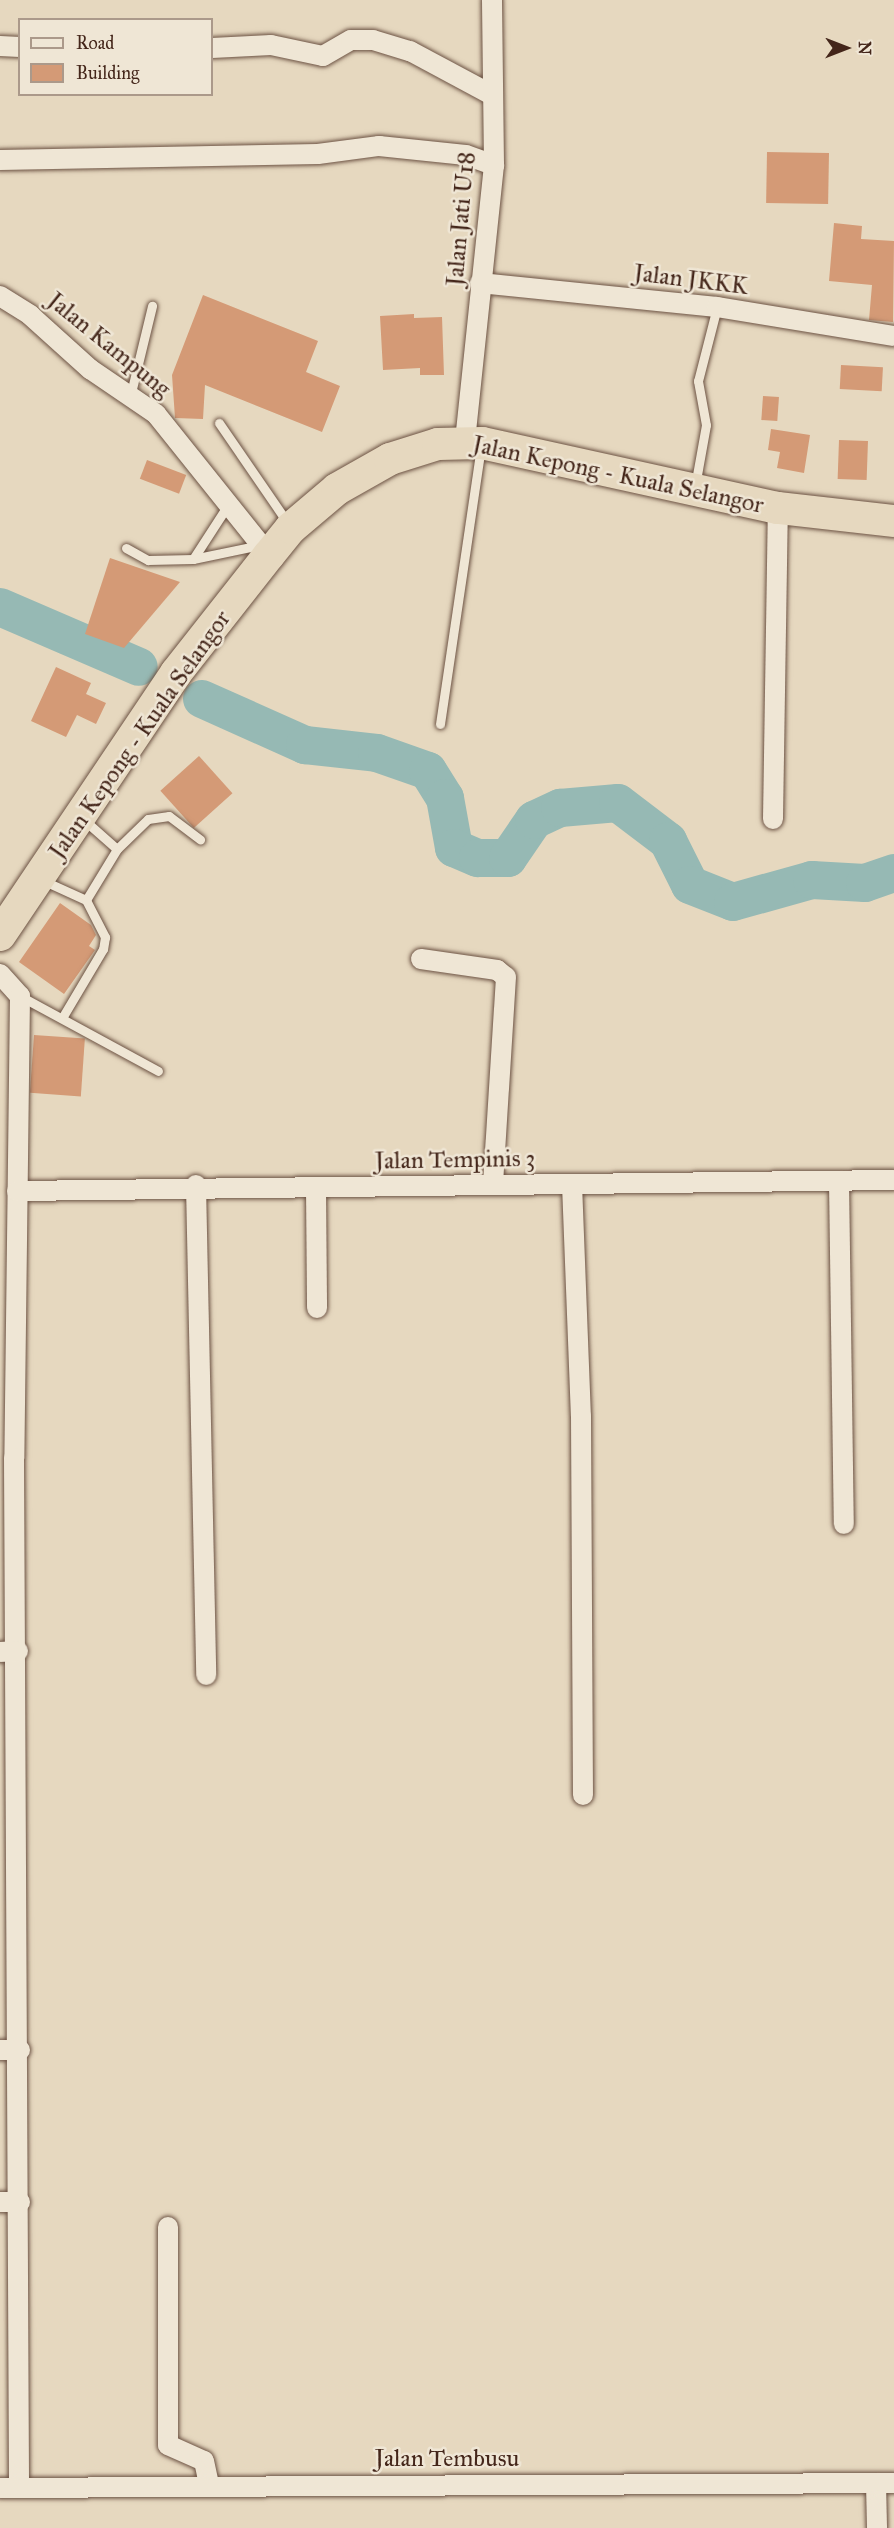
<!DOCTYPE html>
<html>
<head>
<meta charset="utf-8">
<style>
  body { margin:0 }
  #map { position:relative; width:894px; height:2528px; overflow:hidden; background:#e6d8bf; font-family:"IM FELL Great Primer",serif }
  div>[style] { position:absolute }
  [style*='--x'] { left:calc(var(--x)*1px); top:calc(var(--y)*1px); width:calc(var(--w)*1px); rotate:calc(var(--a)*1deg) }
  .river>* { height:38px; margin:-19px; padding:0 19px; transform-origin:19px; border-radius:19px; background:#96b9b4 }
  .building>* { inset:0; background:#d49a76; transform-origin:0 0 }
  .roads { filter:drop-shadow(0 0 2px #6c5243) drop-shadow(0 0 2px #6c5243) }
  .service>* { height:9px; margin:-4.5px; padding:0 4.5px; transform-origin:4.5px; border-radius:4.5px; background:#efe6d5 }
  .minor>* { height:20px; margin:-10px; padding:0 10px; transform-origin:10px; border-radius:10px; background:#efe6d5 }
  .trunk>* { height:32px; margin:-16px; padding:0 16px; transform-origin:16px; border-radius:16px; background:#e6d8bf }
  span { translate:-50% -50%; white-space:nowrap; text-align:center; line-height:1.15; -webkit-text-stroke:5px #efe6d5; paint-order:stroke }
  .street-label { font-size:24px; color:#44261a }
  .legend { position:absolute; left:18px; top:18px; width:195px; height:78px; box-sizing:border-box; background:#efe6d5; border:2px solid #ab998a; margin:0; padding:8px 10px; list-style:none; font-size:18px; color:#44261a }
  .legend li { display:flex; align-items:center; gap:12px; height:30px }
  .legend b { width:30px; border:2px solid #ab998a }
  .north { position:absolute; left:816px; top:18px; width:60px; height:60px; -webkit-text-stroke:4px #efe6d5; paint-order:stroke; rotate:90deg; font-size:16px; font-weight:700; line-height:24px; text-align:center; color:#44261a }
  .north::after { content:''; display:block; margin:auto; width:21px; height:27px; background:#44261a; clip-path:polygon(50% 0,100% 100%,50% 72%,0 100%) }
</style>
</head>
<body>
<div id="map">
  <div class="river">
    <div style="--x:0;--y:607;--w:151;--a:23.3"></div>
    <div style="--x:202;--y:699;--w:113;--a:24.1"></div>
    <div style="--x:305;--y:745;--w:72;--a:6.3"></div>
    <div style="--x:377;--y:753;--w:54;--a:19.4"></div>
    <div style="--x:428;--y:771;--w:32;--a:58"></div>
    <div style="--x:445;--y:798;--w:51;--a:79.8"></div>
    <div style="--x:454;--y:848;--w:26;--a:23"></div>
    <div style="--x:478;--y:858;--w:30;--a:0"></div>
    <div style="--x:508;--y:858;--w:46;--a:-55.6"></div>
    <div style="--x:534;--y:820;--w:29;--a:-25"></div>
    <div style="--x:560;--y:808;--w:58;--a:-4.9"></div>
    <div style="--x:618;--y:803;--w:63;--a:37.2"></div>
    <div style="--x:668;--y:841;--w:49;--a:63.4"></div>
    <div style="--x:690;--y:885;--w:46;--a:21.6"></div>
    <div style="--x:733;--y:902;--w:82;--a:-15.6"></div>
    <div style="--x:812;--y:880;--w:53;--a:3.2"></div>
    <div style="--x:865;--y:883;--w:31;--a:-19"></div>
  </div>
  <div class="building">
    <div style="left:767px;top:152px;width:62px;height:51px;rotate:1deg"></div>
    <div style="clip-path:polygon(834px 223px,862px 226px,861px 239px,894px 241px,893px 322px,869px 320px,872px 285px,829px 281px)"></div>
    <div style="clip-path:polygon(203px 295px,318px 341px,306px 372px,340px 386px,322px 432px,205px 385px,203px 419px,175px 418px,172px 375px)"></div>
    <div style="clip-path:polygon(414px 314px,414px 318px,442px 317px,444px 375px,420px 375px,420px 368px,383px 370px,380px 316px)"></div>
    <div style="left:841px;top:365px;width:42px;height:24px;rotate:3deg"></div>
    <div style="left:763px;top:396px;width:16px;height:24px;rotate:4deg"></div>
    <div style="clip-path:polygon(771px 429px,810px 435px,804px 473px,777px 468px,780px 452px,768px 450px)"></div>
    <div style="left:839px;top:440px;width:29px;height:39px;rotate:2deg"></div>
    <div style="left:147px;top:460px;width:42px;height:20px;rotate:21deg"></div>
    <div style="clip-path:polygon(110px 558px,180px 582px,124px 648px,85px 634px)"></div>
    <div style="clip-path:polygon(56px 667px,91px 683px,86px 694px,106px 703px,96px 724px,77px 715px,66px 737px,31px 721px)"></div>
    <div style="left:199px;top:756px;width:50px;height:52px;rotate:48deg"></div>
    <div style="clip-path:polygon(60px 903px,91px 925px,96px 935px,89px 946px,95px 950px,64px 994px,19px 962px)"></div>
    <div style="left:34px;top:1035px;width:51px;height:58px;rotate:4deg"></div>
  </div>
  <div class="roads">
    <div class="service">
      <div style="--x:130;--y:397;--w:94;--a:-76.4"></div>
      <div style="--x:219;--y:423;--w:124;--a:55.5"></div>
      <div style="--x:695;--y:486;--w:62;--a:-79.8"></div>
      <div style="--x:706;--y:425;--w:45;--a:-100.3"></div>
      <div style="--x:698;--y:381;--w:76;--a:-75.6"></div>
      <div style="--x:126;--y:548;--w:25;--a:29"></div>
      <div style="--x:148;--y:560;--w:45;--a:-1.3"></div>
      <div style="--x:193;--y:559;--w:68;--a:-11.8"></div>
      <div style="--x:193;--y:559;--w:64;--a:-57.1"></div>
      <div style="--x:440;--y:724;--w:279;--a:-81.6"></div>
      <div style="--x:83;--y:819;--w:45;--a:41.4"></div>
      <div style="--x:42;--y:880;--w:48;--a:24.4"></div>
      <div style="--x:86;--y:900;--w:42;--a:62.8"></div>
      <div style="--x:105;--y:937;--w:12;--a:99"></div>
      <div style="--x:103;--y:949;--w:80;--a:120.7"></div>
      <div style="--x:86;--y:900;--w:60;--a:-58.7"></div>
      <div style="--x:117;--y:849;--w:43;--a:-44.1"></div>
      <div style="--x:148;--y:819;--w:21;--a:-8"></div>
      <div style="--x:169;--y:816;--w:39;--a:37"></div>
      <div style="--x:20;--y:996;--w:157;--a:28.5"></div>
    </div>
    <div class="minor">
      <div style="--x:0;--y:46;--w:20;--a:3"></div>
      <div style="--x:212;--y:48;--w:59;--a:-2.9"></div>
      <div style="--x:271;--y:45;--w:53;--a:11.9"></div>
      <div style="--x:323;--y:56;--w:32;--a:-30"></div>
      <div style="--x:351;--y:40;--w:22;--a:0"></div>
      <div style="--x:373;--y:40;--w:39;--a:17"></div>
      <div style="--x:410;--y:51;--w:93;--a:28.2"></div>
      <div style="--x:0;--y:160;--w:318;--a:-1.1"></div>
      <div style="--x:318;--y:154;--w:62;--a:-7.5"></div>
      <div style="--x:379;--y:146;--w:87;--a:5.9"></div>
      <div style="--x:466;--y:155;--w:30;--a:20"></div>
      <div style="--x:480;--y:283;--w:238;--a:5.8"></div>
      <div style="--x:717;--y:307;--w:179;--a:9.3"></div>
      <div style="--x:0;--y:296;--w:36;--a:32"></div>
      <div style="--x:30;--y:315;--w:81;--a:42"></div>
      <div style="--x:90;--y:369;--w:80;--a:34.3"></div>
      <div style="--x:156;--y:414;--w:181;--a:51.3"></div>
      <div style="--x:465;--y:441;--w:278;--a:-84"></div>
      <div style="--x:494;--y:165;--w:165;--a:-90.7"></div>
      <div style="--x:773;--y:819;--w:311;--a:-89.1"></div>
      <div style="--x:421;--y:959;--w:77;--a:8.2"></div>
      <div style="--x:497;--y:970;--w:11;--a:38"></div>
      <div style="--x:506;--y:977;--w:208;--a:93.6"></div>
      <div style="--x:0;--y:974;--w:30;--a:48"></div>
      <div style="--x:20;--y:996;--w:462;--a:90.7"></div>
      <div style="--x:14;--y:1458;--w:1030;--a:89.72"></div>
      <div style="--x:839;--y:1181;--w:343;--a:89.2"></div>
      <div style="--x:572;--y:1184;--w:232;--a:87.8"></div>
      <div style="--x:581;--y:1416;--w:379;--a:89.7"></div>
      <div style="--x:196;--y:1185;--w:490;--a:88.8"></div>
      <div style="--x:316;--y:1187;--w:121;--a:89.5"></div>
      <div style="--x:17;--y:1191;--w:877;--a:-0.72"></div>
      <div style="--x:0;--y:1652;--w:18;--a:-3"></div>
      <div style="--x:0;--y:2050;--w:20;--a:0"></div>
      <div style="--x:0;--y:2202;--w:20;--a:0"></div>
      <div style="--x:168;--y:2227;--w:218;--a:90"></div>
      <div style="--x:168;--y:2445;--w:39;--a:24"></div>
      <div style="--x:204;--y:2461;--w:25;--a:78"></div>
      <div style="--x:876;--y:2483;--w:45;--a:88.7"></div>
      <div style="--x:0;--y:2488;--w:894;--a:-0.32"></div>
    </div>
    <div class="trunk">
      <div style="--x:0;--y:935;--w:316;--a:-56.1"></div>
      <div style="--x:176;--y:673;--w:150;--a:-51.8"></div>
      <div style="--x:269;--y:555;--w:35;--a:-51"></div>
      <div style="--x:291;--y:528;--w:60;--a:-40.3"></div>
      <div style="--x:337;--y:489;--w:61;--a:-29.5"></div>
      <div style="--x:390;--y:459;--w:50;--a:-17.4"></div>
      <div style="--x:438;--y:444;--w:44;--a:-1.3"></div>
      <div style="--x:482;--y:443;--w:303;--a:12.4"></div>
      <div style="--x:778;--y:508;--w:117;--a:6.4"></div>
    </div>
  </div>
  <div class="street-label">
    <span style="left:461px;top:219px;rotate:-85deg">Jalan Jati U18</span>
    <span style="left:691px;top:280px;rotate:7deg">Jalan JKKK</span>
    <span style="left:109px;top:345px;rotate:39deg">Jalan Kampung</span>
    <span style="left:618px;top:475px;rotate:12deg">Jalan Kepong - Kuala Selangor</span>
    <span style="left:140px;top:735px;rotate:-55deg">Jalan Kepong - Kuala Selangor</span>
    <span style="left:455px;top:1160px;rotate:-1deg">Jalan Tempinis 3</span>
    <span style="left:447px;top:2459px">Jalan Tembusu</span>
  </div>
  <ul class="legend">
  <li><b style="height:8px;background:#efe6d5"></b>Road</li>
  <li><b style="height:16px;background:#d49a76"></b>Building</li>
  </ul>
  <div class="north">N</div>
</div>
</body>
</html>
